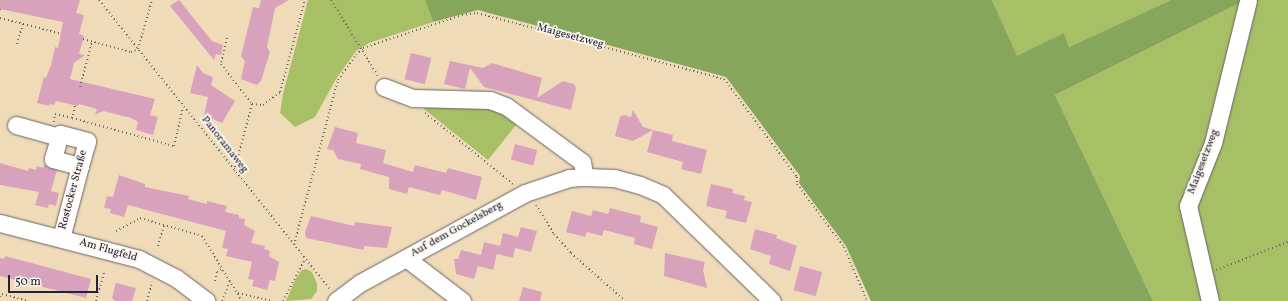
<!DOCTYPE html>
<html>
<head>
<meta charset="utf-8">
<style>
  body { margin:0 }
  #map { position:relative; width:1288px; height:301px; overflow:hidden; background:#f0dbb9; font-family:Vollkorn,serif }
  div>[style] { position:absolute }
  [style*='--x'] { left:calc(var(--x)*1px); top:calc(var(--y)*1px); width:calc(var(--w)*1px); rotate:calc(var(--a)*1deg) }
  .green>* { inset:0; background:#a7c066 }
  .forest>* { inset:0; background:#85a65b }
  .building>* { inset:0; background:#d8a2bd; transform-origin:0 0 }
  .path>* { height:2px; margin-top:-1px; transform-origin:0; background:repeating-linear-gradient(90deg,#6a6367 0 1px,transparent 0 4px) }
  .roads { filter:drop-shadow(0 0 1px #6a6367) drop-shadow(0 0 1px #6a6367) }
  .minor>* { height:17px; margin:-8.5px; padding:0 8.5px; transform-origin:8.5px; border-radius:8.5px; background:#fff }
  span { translate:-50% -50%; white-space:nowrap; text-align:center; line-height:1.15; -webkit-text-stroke:3.5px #fbf7ec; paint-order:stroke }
  .street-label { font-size:11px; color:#22223b }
  .scale { position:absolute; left:8px; top:275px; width:90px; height:18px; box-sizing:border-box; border:2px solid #22223b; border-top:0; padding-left:5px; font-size:12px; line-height:14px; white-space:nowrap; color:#22223b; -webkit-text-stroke:3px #fbf7ec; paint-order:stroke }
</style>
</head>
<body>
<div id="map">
  <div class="green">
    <div style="clip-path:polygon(308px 0,425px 0,433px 22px,369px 43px,356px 51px,336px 79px,315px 117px,295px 127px,280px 113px,283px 94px)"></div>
    <div style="clip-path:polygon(992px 0,1171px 0,1069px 47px,1064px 33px,1017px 57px)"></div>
    <div style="clip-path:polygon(1241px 0,1288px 0,1288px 301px,1153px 301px,1055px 95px,1242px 2px)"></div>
    <div style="clip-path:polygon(479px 103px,520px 120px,488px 160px,424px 109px,426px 105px)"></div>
    <div style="clip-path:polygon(306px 269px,312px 272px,317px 284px,317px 291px,311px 299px,286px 301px,296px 278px,302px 270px)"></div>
  </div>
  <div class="forest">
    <div style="clip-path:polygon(425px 0,992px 0,1017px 56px,1064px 33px,1069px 47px,1171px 0,1241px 0,1242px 2px,1055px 95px,1153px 301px,871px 301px,846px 246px,799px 183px,800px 176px,726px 77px,478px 10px,433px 22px)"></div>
  </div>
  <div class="building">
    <div style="clip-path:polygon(0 0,80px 0,76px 13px,84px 15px,79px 34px,84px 36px,79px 54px,85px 55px,74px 63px,70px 79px,155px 99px,150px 115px,158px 117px,153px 135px,136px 130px,138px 122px,131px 118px,103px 111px,95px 115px,97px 109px,79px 104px,78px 106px,56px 101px,54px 105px,49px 104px,49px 106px,37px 103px,44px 77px,46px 78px,51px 65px,55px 47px,58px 48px,63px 22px,0 9px)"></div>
    <div style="clip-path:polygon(179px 0,212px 41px,223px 45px,221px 55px,216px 54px,214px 60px,170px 6px)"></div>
    <div style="clip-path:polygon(261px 0,289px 0,275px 8px,267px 47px,270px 52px,261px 81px,257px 85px,241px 79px,245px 61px,241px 56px,253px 7px,259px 8px)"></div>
    <div style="left:411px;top:53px;width:21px;height:27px;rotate:14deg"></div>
    <div style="clip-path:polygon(450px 61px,483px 68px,492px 63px,542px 78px,537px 98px,563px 81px,574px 84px,576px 88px,571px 110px,484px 87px,470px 68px,465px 89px,444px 84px)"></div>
    <div style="clip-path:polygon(197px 65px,203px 73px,213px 77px,211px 85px,235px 101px,222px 123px,204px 115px,208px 97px,190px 93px)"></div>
    <div style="clip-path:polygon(633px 110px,643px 127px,653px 130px,633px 141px,615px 136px,620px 117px,624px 115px,631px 117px)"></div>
    <div style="clip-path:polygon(335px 127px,358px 133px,356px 143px,386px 150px,383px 163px,413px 172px,415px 165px,446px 173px,448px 168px,482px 177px,476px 200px,442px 190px,440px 195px,409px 187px,407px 194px,389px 189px,389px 177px,360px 169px,361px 164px,338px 159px,333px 150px,327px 149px)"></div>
    <div style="clip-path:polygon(653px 130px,673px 135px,672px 141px,707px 150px,701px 174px,681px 169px,683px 162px,647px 152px)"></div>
    <div style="left:515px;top:144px;width:23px;height:16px;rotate:15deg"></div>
    <div style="clip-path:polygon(0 163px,28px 171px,29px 168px,36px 170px,37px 166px,43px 168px,44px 165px,57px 170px,51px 191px,59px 193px,56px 206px,49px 204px,48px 208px,35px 205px,39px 192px,0 185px)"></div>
    <div style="clip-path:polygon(119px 175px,145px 184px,145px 187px,189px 196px,188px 199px,207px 204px,207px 201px,227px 206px,225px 212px,239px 215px,239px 218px,245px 219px,244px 225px,255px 231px,251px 243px,265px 246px,264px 249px,270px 251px,269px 256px,279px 262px,275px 281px,270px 280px,267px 290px,252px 286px,254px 280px,248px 279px,252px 262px,226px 256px,228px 249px,222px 248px,226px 231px,128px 205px,124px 217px,110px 213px,111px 209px,104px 208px,107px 196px,113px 197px)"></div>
    <div style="clip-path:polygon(711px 184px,733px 189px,732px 193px,745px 196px,744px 200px,752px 202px,746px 223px,725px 218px,727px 211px,706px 206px)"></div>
    <div style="clip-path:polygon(610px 208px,641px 216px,640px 222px,658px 227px,652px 249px,634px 244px,635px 238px,604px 230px,602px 236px,587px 232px,585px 237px,566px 232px,572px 211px,591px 216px,593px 210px,608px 214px)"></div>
    <div style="clip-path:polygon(311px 216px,354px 226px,355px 222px,392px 227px,387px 248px,364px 246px,364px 250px,306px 238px,305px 232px)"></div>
    <div style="clip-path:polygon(521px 227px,537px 231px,531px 252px,515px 248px,513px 258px,497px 254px,493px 270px,478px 266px,474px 279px,456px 274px,454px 259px,458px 259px,461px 250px,481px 255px,484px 242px,500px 246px,503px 233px,518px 237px)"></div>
    <div style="clip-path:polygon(755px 229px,777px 235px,776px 238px,797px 246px,790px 271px,769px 264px,771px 256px,750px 249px)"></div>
    <div style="clip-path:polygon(665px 253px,705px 262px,703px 270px,707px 288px,664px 276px)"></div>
    <div style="clip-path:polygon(5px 256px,91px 279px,86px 298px,0 276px,0 258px,4px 259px)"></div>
    <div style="left:800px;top:266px;width:23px;height:25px;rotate:15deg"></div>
    <div style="clip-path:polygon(116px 283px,136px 288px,132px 301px,115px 301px,112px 298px)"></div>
    <div style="clip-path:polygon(523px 287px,542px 292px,540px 301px,519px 301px)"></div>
  </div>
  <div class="path">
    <div style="--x:99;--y:0;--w:370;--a:51.4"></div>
    <div style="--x:331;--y:0;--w:89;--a:58.3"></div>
    <div style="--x:0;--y:10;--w:1;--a:-90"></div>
    <div style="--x:0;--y:18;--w:64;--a:14.5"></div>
    <div style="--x:227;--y:38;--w:27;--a:103"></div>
    <div style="--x:221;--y:64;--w:51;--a:52.2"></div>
    <div style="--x:252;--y:104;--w:69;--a:105"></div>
    <div style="--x:83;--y:39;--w:50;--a:15.2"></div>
    <div style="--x:131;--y:52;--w:8;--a:-23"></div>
    <div style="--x:138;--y:49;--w:51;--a:-74.1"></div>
    <div style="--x:17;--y:44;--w:21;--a:-73"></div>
    <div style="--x:80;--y:87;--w:47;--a:-75.1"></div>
    <div style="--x:252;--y:104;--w:11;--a:5"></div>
    <div style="--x:263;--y:105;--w:21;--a:-37"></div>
    <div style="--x:280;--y:92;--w:95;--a:-74.8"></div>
    <div style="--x:75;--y:106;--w:12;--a:104"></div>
    <div style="--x:72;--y:118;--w:106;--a:15.4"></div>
    <div style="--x:174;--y:146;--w:40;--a:-77"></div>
    <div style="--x:425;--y:113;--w:113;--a:38.9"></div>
    <div style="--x:54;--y:122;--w:8;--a:-83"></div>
    <div style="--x:55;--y:114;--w:17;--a:13"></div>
    <div style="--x:536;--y:205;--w:34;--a:58"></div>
    <div style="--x:554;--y:234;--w:25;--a:48"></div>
    <div style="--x:571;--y:253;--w:72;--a:41.6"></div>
    <div style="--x:116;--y:231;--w:27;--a:-28"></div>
    <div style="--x:140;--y:218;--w:65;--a:16.2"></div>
    <div style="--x:202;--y:236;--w:76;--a:58.4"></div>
    <div style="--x:294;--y:245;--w:171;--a:-75.1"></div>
    <div style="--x:338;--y:80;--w:31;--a:-54"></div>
    <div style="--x:356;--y:55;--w:10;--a:-45"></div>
    <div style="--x:363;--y:48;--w:104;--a:-18.4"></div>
    <div style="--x:462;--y:15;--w:15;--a:-8"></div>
    <div style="--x:477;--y:13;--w:256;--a:15"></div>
    <div style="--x:724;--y:79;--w:122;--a:53.3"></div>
    <div style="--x:797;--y:177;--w:7;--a:90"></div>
    <div style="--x:797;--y:184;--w:79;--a:53.3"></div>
    <div style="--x:844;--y:247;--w:59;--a:66.9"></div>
    <div style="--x:158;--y:246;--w:22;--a:-74"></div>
    <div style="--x:1216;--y:270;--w:77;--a:-21.3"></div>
    <div style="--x:215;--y:281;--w:9;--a:-77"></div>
    <div style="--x:217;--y:272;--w:6;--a:-31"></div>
    <div style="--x:238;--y:293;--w:35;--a:13"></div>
    <div style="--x:0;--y:297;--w:4;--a:-56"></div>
    <div style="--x:2;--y:294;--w:27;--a:15"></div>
    <div style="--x:96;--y:301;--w:32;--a:-74"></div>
    <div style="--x:147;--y:301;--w:20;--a:-75"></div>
    <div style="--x:222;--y:301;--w:22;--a:-68"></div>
    <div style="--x:283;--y:301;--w:47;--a:-62.4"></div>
  </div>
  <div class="roads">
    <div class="minor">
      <div style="--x:384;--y:87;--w:31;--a:21"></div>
      <div style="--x:413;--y:98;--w:77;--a:1.5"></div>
      <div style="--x:490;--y:100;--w:17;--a:21"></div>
      <div style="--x:506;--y:106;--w:94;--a:36.4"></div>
      <div style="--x:582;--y:162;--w:15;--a:79"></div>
      <div style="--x:16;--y:125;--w:45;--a:15.6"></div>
      <div style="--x:0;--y:223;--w:144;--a:14.5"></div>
      <div style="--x:139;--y:259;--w:42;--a:27.2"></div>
      <div style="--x:176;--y:278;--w:38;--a:37"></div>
      <div style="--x:61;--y:238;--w:20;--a:-75"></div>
      <div style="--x:66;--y:219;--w:55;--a:-75.2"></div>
      <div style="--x:80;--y:166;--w:26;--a:-74"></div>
      <div style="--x:87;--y:141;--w:28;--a:-165"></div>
      <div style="--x:60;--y:134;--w:26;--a:106"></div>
      <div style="--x:53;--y:159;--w:28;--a:15"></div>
      <div style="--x:406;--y:258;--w:71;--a:37.5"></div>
      <div style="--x:336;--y:301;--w:30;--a:-37"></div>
      <div style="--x:360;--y:283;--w:188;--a:-28.6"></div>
      <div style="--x:525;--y:193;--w:46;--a:-18.8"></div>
      <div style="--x:569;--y:178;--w:16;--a:-4"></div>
      <div style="--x:585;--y:177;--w:29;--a:2"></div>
      <div style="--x:614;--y:178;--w:27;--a:15"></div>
      <div style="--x:640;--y:185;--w:25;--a:23"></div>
      <div style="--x:663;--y:195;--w:152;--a:44.2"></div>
      <div style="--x:1210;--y:301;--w:98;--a:-103"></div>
      <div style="--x:1188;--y:206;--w:68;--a:-68.4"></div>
      <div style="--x:1213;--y:143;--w:147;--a:-76.2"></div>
    </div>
  </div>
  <div class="street-label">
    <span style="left:570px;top:37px;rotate:15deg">Maigesetzweg</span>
    <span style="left:224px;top:145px;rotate:52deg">Panoramaweg</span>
    <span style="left:1204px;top:162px;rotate:-69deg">Maigesetzweg</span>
    <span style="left:74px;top:190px;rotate:-75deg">Rostocker Straße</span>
    <span style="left:457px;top:230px;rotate:-29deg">Auf dem Gockelsberg</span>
    <span style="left:108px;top:251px;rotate:16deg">Am Flugfeld</span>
  </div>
  <div class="scale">50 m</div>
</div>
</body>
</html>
